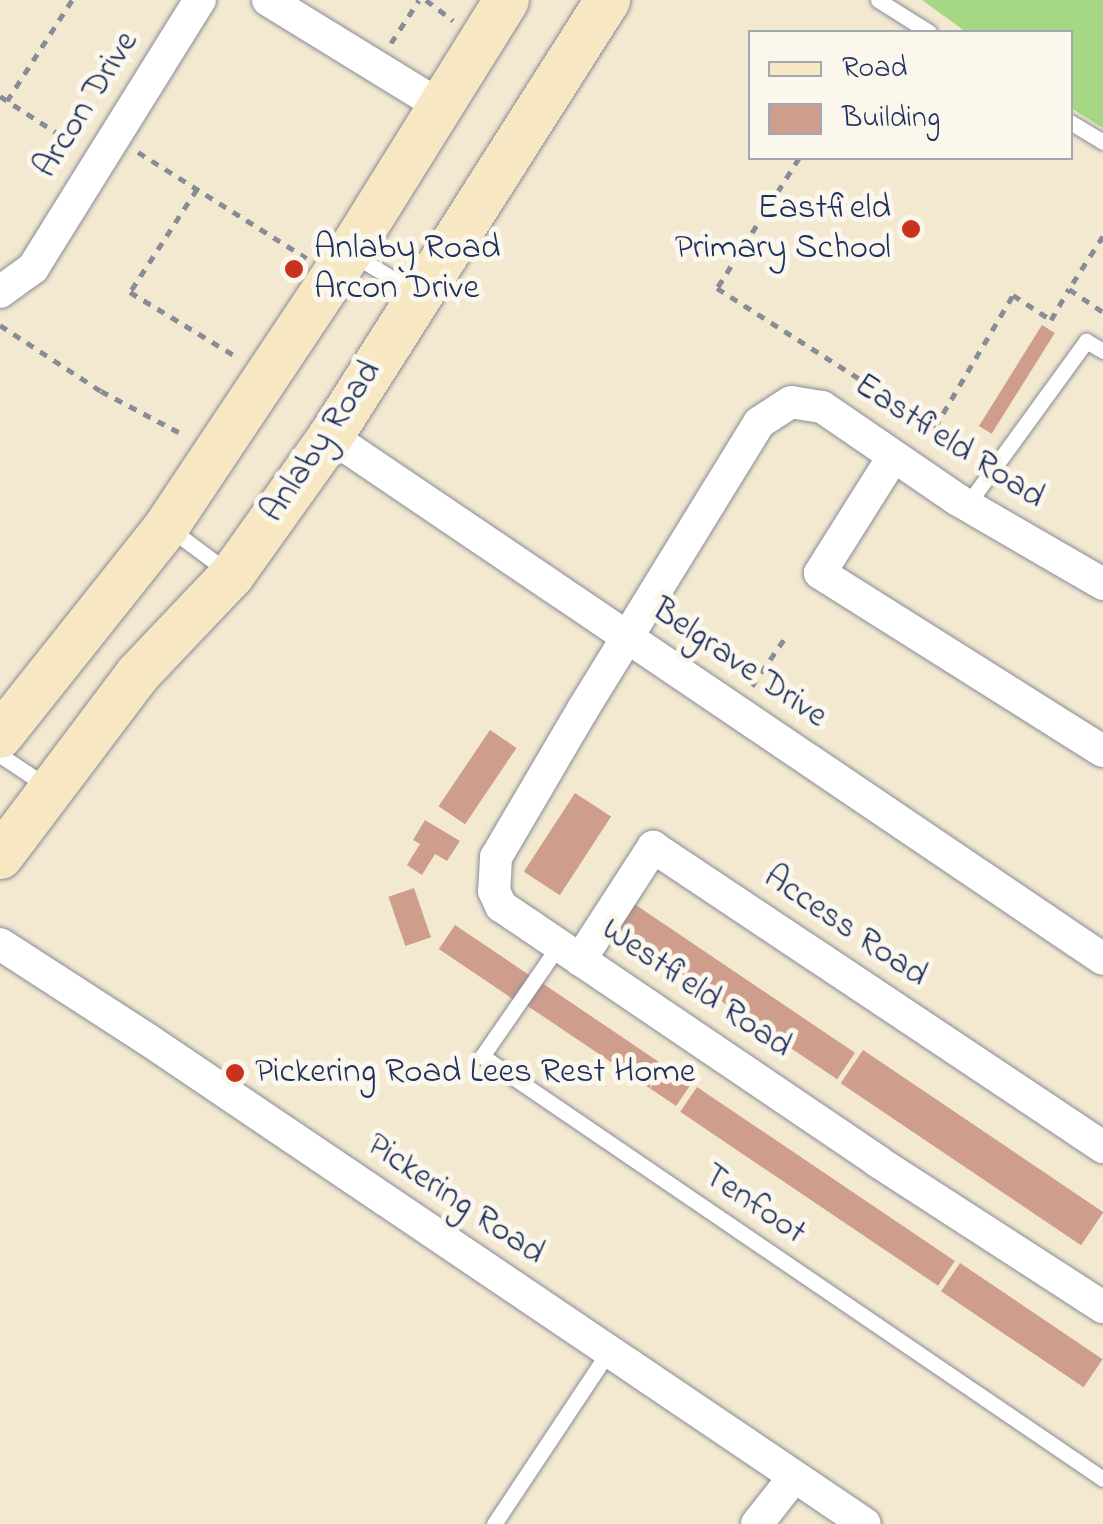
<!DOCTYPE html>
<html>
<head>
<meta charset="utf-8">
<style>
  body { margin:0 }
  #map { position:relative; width:1103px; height:1524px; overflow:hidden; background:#f3e8d0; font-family:"Indie Flower",sans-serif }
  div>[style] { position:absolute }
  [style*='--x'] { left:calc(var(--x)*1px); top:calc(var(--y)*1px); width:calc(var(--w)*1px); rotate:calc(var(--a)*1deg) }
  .green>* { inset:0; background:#a6d785 }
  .building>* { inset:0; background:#cf9d8c; transform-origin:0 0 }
  .path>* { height:5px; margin-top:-2.5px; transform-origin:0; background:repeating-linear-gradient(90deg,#878c97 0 8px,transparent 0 16px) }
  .roads { filter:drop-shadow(0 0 2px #878c97) drop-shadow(0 0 2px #878c97) }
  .lane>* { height:15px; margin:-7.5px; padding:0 7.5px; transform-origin:7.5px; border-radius:7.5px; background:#fff }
  .street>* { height:32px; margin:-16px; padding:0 16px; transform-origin:16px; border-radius:16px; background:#fff }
  .secondary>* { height:45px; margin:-22.5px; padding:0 22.5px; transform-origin:22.5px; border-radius:22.5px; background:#f7e8c3 }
  .dots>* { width:28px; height:28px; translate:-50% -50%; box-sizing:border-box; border:5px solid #fbf7ec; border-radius:50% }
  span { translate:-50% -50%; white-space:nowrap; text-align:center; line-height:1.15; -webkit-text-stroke:10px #fbf7ec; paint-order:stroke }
  .street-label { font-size:35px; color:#1b2f5e }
  .poi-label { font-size:35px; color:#1b2f5e }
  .right { translate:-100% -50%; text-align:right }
  .left { translate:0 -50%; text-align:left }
  .legend { position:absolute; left:748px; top:30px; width:325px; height:130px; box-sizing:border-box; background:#fbf7ec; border:2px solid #a1a7b3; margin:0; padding:12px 18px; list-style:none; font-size:30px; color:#1b2f5e }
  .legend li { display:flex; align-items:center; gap:20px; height:50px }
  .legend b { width:50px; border:2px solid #a1a7b3 }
</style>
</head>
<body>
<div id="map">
  <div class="green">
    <div style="clip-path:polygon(922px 0,1103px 0,1103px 128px,1071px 108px,1070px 32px,966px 32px)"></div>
  </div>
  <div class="building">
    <div style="left:1042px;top:325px;width:15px;height:119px;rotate:32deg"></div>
    <div style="left:490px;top:730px;width:32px;height:92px;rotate:34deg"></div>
    <div style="left:575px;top:793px;width:43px;height:94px;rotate:33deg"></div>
    <div style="clip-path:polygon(425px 820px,460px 841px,447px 861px,435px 854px,422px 875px,407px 865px,420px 844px,413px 840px)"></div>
    <div style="left:414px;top:888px;width:52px;height:27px;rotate:71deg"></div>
    <div style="left:627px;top:899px;width:275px;height:32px;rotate:34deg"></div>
    <div style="left:455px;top:925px;width:92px;height:29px;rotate:34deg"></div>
    <div style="left:542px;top:983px;width:180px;height:27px;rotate:34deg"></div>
    <div style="left:863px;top:1050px;width:290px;height:40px;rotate:34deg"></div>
    <div style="left:697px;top:1087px;width:311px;height:30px;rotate:34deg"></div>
    <div style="left:960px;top:1263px;width:172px;height:34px;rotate:34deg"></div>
  </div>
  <div class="path">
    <div style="--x:426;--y:0;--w:34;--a:37"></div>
    <div style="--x:391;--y:43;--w:51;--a:-56.9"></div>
    <div style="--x:0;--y:96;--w:92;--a:33"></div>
    <div style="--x:7;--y:101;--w:120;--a:-57.2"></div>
    <div style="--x:138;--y:152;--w:199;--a:32.2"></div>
    <div style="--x:799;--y:158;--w:154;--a:122.2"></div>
    <div style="--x:717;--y:288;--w:259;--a:32.5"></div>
    <div style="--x:935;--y:427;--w:153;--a:-59.4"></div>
    <div style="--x:1013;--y:295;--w:45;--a:33.3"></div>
    <div style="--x:1051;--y:320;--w:36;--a:-60"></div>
    <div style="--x:197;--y:189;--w:123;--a:123"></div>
    <div style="--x:130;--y:292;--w:125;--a:31.3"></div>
    <div style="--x:1103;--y:236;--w:63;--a:122.7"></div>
    <div style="--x:1069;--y:289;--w:41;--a:34.1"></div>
    <div style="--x:0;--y:325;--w:121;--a:33.2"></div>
    <div style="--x:101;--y:391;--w:94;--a:27.9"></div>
    <div style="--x:752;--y:686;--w:58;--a:-55.5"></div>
  </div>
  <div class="roads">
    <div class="lane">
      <div style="--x:878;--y:0;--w:60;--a:32.1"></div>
      <div style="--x:1070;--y:122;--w:39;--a:31"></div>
      <div style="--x:352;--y:254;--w:77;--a:31.2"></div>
      <div style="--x:967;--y:505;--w:203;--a:-54"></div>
      <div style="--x:1086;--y:341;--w:20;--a:30"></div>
      <div style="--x:169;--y:528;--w:72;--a:36.6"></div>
      <div style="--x:0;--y:755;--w:58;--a:33.7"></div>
      <div style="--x:559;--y:945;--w:135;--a:124.7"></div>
      <div style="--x:482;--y:1056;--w:751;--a:34.26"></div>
      <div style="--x:494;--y:1524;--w:208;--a:-56.4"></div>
    </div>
    <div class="street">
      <div style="--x:268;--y:0;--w:202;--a:31.6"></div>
      <div style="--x:0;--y:292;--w:41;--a:-36"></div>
      <div style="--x:33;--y:268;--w:316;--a:-58.1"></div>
      <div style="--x:330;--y:436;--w:933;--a:34.08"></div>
      <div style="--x:893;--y:457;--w:137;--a:122.2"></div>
      <div style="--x:820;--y:573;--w:334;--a:32.2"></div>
      <div style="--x:1103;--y:584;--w:168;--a:-149.9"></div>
      <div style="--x:958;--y:500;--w:165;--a:-145.6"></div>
      <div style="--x:822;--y:407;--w:31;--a:-171"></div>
      <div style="--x:791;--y:402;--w:38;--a:147"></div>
      <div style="--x:759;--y:423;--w:336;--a:121.6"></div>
      <div style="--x:583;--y:709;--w:172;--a:120.4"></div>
      <div style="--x:496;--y:857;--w:34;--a:93"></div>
      <div style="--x:494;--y:891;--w:17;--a:65"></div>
      <div style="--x:501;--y:906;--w:37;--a:34"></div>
      <div style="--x:532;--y:927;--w:417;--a:34.1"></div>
      <div style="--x:877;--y:1161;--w:269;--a:32.9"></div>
      <div style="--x:0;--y:944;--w:175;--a:32.9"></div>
      <div style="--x:147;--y:1039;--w:866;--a:34.04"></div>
      <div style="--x:580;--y:960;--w:135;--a:-57.1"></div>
      <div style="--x:653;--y:847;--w:541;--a:33.69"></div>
      <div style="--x:757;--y:1524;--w:60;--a:-51.8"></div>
    </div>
    <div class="secondary">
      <div style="--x:0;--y:735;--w:267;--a:-51.5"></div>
      <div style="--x:166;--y:526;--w:329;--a:-56.3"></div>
      <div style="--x:349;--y:252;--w:297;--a:-58.1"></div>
      <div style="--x:0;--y:856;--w:228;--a:-53"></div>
      <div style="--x:137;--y:674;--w:137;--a:-46.5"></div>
      <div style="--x:231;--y:575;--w:171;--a:-54.5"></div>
      <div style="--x:330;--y:436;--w:517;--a:-57.57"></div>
    </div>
  </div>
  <div class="dots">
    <div style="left:911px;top:229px;background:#c8321e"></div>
    <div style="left:294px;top:269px;background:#c8321e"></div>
    <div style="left:235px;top:1073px;background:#c8321e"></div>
  </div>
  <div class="street-label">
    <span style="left:87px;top:105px;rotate:-58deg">Arcon Drive</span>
    <span style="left:322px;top:442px;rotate:-56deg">Anlaby Road</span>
    <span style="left:949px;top:442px;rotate:33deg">Eastfield Road</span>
    <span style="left:739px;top:664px;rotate:34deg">Belgrave Drive</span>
    <span style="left:845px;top:927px;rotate:34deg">Access Road</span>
    <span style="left:696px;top:989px;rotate:34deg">Westfield Road</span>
    <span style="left:455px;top:1200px;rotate:34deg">Pickering Road</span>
    <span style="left:754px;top:1205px;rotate:34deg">Tenfoot</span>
  </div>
  <div class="poi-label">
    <span class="right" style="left:891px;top:229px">Eastfield<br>Primary School</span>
    <span class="left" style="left:314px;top:269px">Anlaby Road<br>Arcon Drive</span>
    <span class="left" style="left:255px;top:1073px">Pickering Road Lees Rest Home</span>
  </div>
  <ul class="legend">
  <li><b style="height:12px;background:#f7e8c3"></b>Road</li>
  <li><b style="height:28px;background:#cf9d8c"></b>Building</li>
  </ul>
</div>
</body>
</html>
